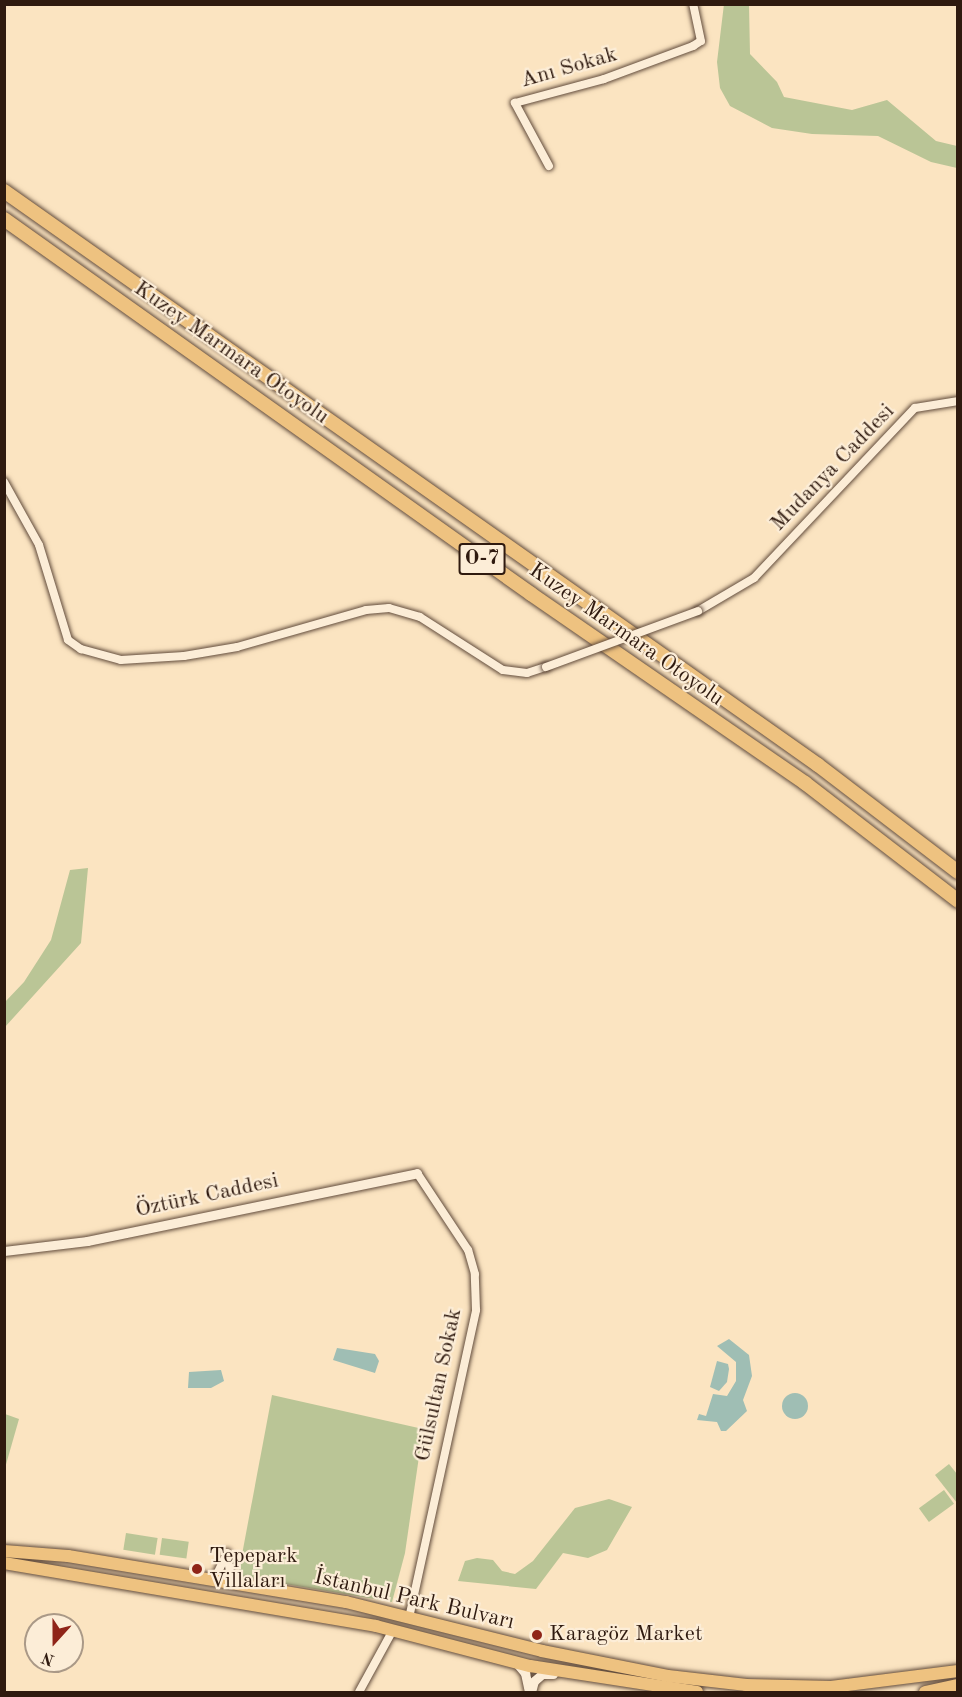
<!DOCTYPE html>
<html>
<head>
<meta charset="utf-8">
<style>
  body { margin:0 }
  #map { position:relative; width:962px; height:1697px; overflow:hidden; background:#fbe4c1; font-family:"Old Standard TT",serif }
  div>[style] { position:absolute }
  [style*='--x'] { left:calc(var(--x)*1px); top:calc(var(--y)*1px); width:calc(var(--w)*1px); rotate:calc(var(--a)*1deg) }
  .green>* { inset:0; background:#bac596; transform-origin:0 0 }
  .water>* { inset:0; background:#9fbeb4 }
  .round { border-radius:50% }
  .roads { filter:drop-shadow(0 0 2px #624c3c) drop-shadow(0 0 2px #624c3c) }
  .minor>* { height:8px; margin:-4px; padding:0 4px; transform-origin:4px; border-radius:4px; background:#fcedd7 }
  .tertiary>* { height:9px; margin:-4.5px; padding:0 4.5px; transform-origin:4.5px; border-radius:4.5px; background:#fcedd7 }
  .trunk>* { height:12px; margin:-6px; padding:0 6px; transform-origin:6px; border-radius:6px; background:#eec280 }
  .motorway>* { height:14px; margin:-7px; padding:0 7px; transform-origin:7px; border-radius:7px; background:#eec280 }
  .bridges { filter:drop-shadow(0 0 2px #624c3c) drop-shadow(0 0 2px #624c3c) }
  .minor-bridge>* { height:8px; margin:-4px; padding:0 4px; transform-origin:4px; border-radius:4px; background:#fcedd7 }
  .dots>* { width:16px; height:16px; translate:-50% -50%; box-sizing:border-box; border:3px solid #fcedd7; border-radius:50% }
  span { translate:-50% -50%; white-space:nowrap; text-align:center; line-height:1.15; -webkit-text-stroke:4.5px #fcedd7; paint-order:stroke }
  .shield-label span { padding:2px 4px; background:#fcedd7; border:2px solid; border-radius:4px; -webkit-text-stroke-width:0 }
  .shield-label { font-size:21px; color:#2f1a0f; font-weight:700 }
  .street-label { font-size:22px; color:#2f1a0f }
  .poi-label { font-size:22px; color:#2f1a0f }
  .left { translate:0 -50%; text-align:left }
  .frame { position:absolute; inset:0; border:6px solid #2f1a0f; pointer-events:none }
  .north { position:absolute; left:24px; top:1613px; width:60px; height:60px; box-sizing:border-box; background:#fcedd7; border:2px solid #aa9987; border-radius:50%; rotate:201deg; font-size:16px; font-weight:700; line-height:24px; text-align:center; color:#2f1a0f }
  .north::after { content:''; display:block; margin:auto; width:21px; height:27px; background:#8f2418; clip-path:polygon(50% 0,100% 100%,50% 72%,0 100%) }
</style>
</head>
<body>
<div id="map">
  <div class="green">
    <div style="clip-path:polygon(724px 4px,749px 5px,750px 54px,777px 82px,784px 97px,852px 110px,887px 100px,936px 141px,957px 146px,957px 168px,931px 162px,878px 136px,812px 134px,772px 128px,730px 106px,720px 88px,717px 62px)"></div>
    <div style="clip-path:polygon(88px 868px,81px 943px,5px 1027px,5px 1002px,24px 982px,51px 940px,70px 870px)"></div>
    <div style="clip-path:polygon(272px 1395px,423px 1429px,405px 1553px,392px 1602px,238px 1576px)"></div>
    <div style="clip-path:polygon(5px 1414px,19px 1419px,5px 1468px,4px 1414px)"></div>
    <div style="clip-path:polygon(949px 1464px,957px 1474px,957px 1503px,935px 1475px)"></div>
    <div style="left:944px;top:1490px;width:17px;height:31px;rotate:54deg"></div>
    <div style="clip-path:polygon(609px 1499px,632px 1507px,607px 1550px,588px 1558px,563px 1553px,536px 1589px,458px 1581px,465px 1561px,477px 1558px,493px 1560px,502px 1571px,515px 1574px,533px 1561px,575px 1508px)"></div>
    <div style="left:126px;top:1533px;width:32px;height:17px;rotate:9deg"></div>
    <div style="left:162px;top:1538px;width:27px;height:17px;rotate:8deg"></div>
  </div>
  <div class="water">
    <div style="clip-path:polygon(729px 1339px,749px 1355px,752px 1376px,743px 1400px,747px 1411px,726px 1431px,721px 1431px,717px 1422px,697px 1420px,699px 1414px,706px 1416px,713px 1394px,727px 1396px,736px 1381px,736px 1362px,717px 1346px)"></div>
    <div style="clip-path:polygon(337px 1348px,375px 1354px,379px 1361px,375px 1373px,333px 1360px)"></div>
    <div style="clip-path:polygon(717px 1361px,728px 1364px,729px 1369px,727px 1382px,719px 1391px,710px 1387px)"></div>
    <div style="clip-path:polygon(221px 1370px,224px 1381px,211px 1388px,188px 1388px,189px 1372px)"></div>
    <div class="round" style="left:782px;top:1393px;width:26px;height:26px"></div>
  </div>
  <div class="roads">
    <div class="minor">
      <div style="--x:549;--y:166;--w:72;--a:-118.4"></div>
      <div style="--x:515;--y:103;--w:92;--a:-15.1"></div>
      <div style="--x:604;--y:79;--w:95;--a:-20.3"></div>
      <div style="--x:693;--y:46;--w:9;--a:-32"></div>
      <div style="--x:701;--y:41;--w:38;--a:-102"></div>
      <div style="--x:4;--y:482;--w:72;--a:60.9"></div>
      <div style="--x:39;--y:545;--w:99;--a:73"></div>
      <div style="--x:68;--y:640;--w:16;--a:35"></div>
      <div style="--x:81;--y:649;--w:41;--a:15.4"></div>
      <div style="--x:121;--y:660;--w:63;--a:-3.6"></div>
      <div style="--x:184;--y:656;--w:54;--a:-9.6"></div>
      <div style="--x:237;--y:647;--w:134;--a:-16"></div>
      <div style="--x:366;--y:610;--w:23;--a:-5"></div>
      <div style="--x:389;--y:608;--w:32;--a:16"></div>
      <div style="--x:420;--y:617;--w:98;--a:32.6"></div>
      <div style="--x:503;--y:670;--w:24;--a:7"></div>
      <div style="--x:527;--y:673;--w:20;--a:-18"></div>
      <div style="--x:698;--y:611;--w:65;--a:-30.5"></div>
      <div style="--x:754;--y:578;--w:234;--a:-46.6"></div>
      <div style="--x:915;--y:408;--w:44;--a:-9.2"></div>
      <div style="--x:208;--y:1579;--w:9;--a:-21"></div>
      <div style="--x:216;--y:1576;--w:25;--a:-64"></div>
      <div style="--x:227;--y:1553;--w:25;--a:81"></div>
      <div style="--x:231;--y:1578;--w:7;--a:45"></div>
      <div style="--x:409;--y:1618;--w:315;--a:-77.7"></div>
      <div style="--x:476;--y:1310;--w:36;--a:-92"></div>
      <div style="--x:475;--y:1274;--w:25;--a:-106"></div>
      <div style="--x:468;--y:1250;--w:92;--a:-123.5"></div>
      <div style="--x:359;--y:1692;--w:71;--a:-61.3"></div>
    </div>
    <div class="tertiary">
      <div style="--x:4;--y:1251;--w:84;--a:-6.9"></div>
      <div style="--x:87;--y:1241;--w:337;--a:-11.6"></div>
      <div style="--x:515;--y:1661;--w:16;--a:50"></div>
      <div style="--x:525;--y:1673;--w:19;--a:78"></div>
      <div style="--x:531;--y:1692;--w:11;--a:-75"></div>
      <div style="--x:534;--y:1681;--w:11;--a:-41"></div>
      <div style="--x:542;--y:1674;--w:11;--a:0"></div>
    </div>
    <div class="trunk">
      <div style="--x:4;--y:1551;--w:64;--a:4.5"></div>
      <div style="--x:68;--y:1556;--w:282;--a:9.4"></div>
      <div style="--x:346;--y:1602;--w:202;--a:14"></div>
      <div style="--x:542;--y:1651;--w:128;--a:11.2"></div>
      <div style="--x:668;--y:1676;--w:79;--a:6.6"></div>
      <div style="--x:746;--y:1685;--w:85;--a:1.3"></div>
      <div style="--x:831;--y:1687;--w:128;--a:-7.2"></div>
      <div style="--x:4;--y:1563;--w:377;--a:9.6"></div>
      <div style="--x:376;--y:1626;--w:159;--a:14.6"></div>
      <div style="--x:530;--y:1666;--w:169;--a:8.8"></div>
      <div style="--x:925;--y:1692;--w:34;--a:-12"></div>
    </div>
    <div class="motorway">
      <div style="--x:4;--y:191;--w:996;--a:35.19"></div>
      <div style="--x:818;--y:765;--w:176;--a:37.4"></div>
      <div style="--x:4;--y:219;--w:647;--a:35.43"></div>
      <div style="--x:531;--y:594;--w:333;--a:34.6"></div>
      <div style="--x:805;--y:783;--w:193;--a:37.6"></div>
    </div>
  </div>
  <div class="bridges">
    <div class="minor-bridge">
      <div style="--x:546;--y:667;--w:162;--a:-20.2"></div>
    </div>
  </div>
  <div class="dots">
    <div style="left:197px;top:1569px;background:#8f2418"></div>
    <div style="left:537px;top:1635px;background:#8f2418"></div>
  </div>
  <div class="shield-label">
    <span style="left:482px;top:559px">O-7</span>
  </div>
  <div class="street-label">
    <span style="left:569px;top:68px;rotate:-16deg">Anı Sokak</span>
    <span style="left:231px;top:353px;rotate:35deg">Kuzey Marmara Otoyolu</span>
    <span style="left:833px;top:468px;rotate:-46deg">Mudanya Caddesi</span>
    <span style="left:626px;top:635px;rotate:35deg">Kuzey Marmara Otoyolu</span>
    <span style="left:207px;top:1196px;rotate:-12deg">Öztürk Caddesi</span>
    <span style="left:439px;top:1385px;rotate:-78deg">Gülsultan Sokak</span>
    <span style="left:414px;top:1600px;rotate:13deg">İstanbul Park Bulvarı</span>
  </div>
  <div class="poi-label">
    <span class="left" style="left:209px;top:1569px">Tepepark<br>Villaları</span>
    <span class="left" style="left:549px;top:1635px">Karagöz Market</span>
  </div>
  <div class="frame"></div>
  <div class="north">N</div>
</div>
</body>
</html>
